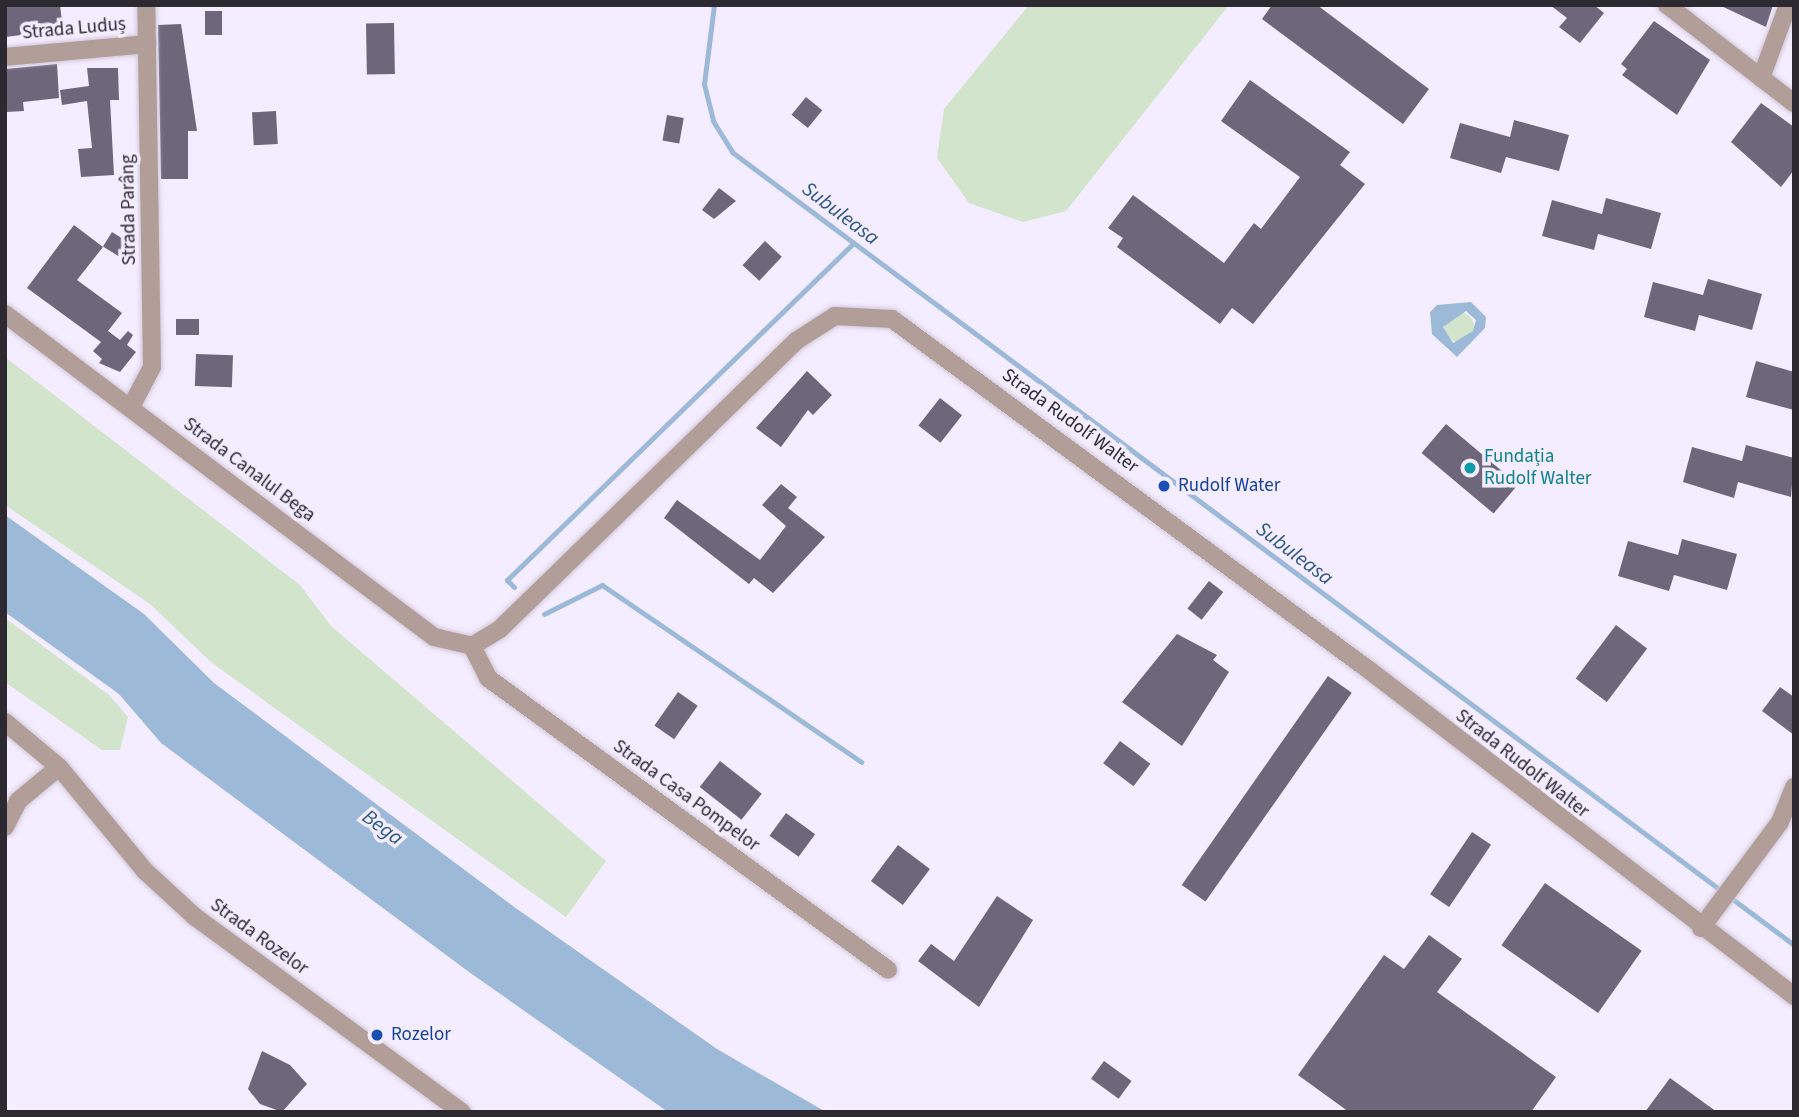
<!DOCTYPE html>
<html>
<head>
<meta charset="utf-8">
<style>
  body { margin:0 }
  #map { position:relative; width:1799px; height:1117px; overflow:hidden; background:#f4ecff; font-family:"Source Sans 3",sans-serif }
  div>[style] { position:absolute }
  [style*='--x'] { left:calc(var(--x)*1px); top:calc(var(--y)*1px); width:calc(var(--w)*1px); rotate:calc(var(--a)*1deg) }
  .green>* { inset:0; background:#d2e4cb }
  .round { border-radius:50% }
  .water>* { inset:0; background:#9cb9d8 }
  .stream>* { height:5px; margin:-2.5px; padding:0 2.5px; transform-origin:2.5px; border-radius:2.5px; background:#9cb9d8 }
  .building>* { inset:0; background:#6e667a; transform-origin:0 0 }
  .roads { filter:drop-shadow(0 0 2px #d0c9da) drop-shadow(0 0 2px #d0c9da) }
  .minor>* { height:18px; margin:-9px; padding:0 9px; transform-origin:9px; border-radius:9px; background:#b29e98 }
  .dots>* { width:19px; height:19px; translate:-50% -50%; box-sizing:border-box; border:4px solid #f4ecff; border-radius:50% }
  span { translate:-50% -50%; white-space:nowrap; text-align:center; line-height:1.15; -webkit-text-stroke:7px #f4ecff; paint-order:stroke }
  .street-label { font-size:19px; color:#2c2931 }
  .culture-label { font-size:19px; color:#0d838f }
  .left { translate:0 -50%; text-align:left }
  .transit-label { font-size:19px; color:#164399 }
  .water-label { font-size:21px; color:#2c5781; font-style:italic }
  .frame { position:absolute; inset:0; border:7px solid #2c2931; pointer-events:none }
</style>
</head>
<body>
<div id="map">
  <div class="green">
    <div style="clip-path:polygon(1029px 5px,1229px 5px,1066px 211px,1023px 222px,969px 203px,937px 158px,944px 109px)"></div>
    <div class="round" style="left:1444px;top:312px;width:30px;height:30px"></div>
    <div style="clip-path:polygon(5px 357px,300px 585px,331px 626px,606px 861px,566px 917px,212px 663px,150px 604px,5px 505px)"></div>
    <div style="clip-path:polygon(5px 618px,109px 695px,128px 717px,120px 750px,102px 750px,5px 682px)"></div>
  </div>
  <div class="water">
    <div style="clip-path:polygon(evenodd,1471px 302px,1486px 317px,1485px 328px,1457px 357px,1432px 334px,1430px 312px,1437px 305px,1471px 302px,1466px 311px,1476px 320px,1473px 331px,1453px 343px,1443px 327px,1466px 311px)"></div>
    <div style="clip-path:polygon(5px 515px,144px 614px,214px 683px,517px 909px,717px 1049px,826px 1112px,668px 1112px,469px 972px,161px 743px,119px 694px,5px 612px)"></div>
  </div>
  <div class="stream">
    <div style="--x:714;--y:5;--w:80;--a:97.2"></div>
    <div style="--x:704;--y:84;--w:38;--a:76"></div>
    <div style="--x:713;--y:121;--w:36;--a:58"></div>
    <div style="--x:732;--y:152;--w:1325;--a:36.75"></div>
    <div style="--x:514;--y:587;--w:10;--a:-135"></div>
    <div style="--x:507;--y:580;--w:482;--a:-44.2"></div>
    <div style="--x:544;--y:614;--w:65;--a:-26.6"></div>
    <div style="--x:602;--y:585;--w:314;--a:34.3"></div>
  </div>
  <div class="building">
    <div style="clip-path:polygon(5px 5px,60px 5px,63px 30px,5px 37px)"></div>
    <div style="clip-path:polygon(1272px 5px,1317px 5px,1429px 89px,1403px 124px,1262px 19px)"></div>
    <div style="clip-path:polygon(1550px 5px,1594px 5px,1604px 13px,1580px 43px,1559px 27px,1567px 18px)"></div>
    <div style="clip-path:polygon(1719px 5px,1773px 5px,1766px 27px)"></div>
    <div style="left:205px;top:11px;width:17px;height:24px"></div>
    <div style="clip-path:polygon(1654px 21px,1710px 60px,1677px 115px,1622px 75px,1627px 69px,1621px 64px)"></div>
    <div style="left:394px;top:23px;width:51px;height:28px;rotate:89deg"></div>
    <div style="clip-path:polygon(181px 24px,197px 131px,188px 131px,188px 179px,161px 179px,158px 25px)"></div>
    <div style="clip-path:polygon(57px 64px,59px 98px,23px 102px,24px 111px,6px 112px,5px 69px)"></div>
    <div style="clip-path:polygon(87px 68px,118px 68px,119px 100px,110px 100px,114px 175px,81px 177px,78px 149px,92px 148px,87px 101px,62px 105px,60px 90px,89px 86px)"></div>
    <div style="clip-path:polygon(1250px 80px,1350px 152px,1340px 165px,1365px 184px,1253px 324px,1232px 308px,1220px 324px,1117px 247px,1123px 238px,1108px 228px,1133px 195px,1224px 263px,1254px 223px,1261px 229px,1300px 177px,1221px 121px)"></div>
    <div style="left:806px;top:97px;width:21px;height:23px;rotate:39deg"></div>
    <div style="clip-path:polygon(1761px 103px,1794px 127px,1794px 170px,1781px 187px,1731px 142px)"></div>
    <div style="left:276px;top:111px;width:33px;height:24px;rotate:87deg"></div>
    <div style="left:667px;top:115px;width:17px;height:26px;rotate:10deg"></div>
    <div style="clip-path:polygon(1514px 120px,1569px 135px,1559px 171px,1506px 157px,1501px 173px,1450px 158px,1460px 123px,1510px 137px)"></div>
    <div style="clip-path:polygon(719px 188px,736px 201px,714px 219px,702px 210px)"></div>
    <div style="clip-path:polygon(1606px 198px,1661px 213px,1651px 249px,1598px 234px,1594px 250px,1542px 236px,1552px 200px,1602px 214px)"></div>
    <div style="clip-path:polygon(74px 225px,103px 247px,77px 280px,122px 313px,108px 331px,120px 340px,128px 331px,133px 335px,127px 345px,136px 352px,120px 372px,99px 363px,102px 359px,93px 351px,101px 342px,27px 288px)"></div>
    <div style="left:112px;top:232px;width:22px;height:17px;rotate:32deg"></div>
    <div style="left:765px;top:241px;width:23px;height:33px;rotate:43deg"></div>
    <div style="clip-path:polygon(1708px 279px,1762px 294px,1752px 330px,1699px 315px,1695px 331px,1644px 317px,1653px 282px,1703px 295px)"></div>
    <div style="left:176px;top:319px;width:23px;height:16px"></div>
    <div style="left:196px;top:354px;width:37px;height:32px;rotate:2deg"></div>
    <div style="clip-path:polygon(1756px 361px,1794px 372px,1794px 410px,1746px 397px)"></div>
    <div style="clip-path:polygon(807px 371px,832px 395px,813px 415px,808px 410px,781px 447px,756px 428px)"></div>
    <div style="left:940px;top:398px;width:28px;height:35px;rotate:38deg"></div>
    <div style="left:1446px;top:424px;width:94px;height:38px;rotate:40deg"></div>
    <div style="clip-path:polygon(1746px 445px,1794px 458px,1791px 497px,1738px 482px,1734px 498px,1683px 482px,1692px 447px,1742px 461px)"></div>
    <div style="clip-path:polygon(781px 484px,797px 497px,788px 508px,825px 537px,773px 593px,754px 578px,749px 584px,664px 518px,677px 500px,760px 560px,786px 526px,762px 505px)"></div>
    <div style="clip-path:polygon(1682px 539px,1737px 554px,1727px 590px,1674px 575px,1669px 591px,1618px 576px,1628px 541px,1678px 555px)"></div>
    <div style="left:1209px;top:581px;width:18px;height:35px;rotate:38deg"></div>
    <div style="left:1616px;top:625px;width:39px;height:67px;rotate:37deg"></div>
    <div style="clip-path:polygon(1177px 634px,1217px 655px,1213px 660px,1229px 672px,1182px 746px,1122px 702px)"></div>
    <div style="left:1328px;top:676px;width:29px;height:255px;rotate:35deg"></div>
    <div style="clip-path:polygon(1780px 687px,1794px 697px,1794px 735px,1762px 711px)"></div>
    <div style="left:678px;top:692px;width:24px;height:41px;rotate:35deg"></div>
    <div style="left:1120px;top:741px;width:38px;height:28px;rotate:37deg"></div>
    <div style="left:720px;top:761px;width:53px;height:33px;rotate:38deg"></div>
    <div style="left:786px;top:813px;width:36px;height:28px;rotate:36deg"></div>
    <div style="left:1472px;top:832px;width:23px;height:75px;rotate:34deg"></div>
    <div style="left:898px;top:845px;width:40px;height:45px;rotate:37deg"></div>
    <div style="left:1545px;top:883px;width:118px;height:76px;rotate:35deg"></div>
    <div style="clip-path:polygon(997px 896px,1033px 920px,979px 1007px,918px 961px,931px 944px,954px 961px)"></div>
    <div style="clip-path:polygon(1429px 935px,1462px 959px,1437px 992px,1556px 1077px,1531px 1112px,1349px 1112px,1298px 1075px,1384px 955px,1404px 969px)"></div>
    <div style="clip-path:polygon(262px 1051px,290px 1065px,307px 1084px,282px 1112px,260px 1104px,248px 1089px)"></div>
    <div style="left:1104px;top:1061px;width:34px;height:22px;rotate:36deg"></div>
    <div style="clip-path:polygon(1670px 1078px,1699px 1099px,1717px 1112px,1645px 1112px)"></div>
  </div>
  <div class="roads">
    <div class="minor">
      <div style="--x:1667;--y:5;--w:160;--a:37.7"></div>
      <div style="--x:5;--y:57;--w:143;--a:-5.2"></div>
      <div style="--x:1761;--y:78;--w:78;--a:-69.7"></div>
      <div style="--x:5;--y:314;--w:537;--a:36.98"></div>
      <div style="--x:434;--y:637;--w:39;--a:13"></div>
      <div style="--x:472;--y:646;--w:33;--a:-31"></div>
      <div style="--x:500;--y:629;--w:413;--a:-44.2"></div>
      <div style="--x:796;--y:341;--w:46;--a:-32.7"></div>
      <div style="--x:835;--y:316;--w:57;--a:3"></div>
      <div style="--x:892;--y:319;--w:592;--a:36.35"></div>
      <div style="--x:1369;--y:670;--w:536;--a:37.49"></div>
      <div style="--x:131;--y:407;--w:45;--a:-62.3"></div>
      <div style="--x:152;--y:367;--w:362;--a:-90.9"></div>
      <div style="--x:472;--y:646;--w:36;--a:63"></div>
      <div style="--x:488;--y:678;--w:495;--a:36.1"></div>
      <div style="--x:5;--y:722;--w:70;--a:39.8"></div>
      <div style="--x:59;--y:767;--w:135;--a:50.4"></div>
      <div style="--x:145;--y:871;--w:67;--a:42.6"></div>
      <div style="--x:194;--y:916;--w:332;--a:36.2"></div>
      <div style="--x:5;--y:827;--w:29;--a:-63"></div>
      <div style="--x:18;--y:801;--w:53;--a:-39.7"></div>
      <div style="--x:1701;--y:928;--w:132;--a:-53.3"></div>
      <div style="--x:1780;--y:822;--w:38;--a:-68"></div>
    </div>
  </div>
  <div class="dots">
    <div style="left:1470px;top:468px;background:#0f9aa8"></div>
    <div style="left:1164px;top:486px;background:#1a4fb4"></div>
    <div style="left:377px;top:1035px;background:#1a4fb4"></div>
  </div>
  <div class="street-label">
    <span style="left:74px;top:29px;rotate:-5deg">Strada Luduș</span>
    <span style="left:129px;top:210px;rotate:-91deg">Strada Parâng</span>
    <span style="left:1070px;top:421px;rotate:36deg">Strada Rudolf Walter</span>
    <span style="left:249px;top:470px;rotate:37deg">Strada Canalul Bega</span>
    <span style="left:1522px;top:764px;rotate:38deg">Strada Rudolf Walter</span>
    <span style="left:686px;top:796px;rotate:36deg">Strada Casa Pompelor</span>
    <span style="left:259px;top:937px;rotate:36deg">Strada Rozelor</span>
  </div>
  <div class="culture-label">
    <span class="left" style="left:1484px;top:468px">Fundația<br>Rudolf Walter</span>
  </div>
  <div class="transit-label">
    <span class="left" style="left:1178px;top:486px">Rudolf Water</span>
    <span class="left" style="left:391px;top:1035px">Rozelor</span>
  </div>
  <div class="water-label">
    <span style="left:841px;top:213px;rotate:37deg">Subuleasa</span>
    <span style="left:1295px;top:553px;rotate:37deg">Subuleasa</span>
    <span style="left:383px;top:827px;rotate:36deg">Bega</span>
  </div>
  <div class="frame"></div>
</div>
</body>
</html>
